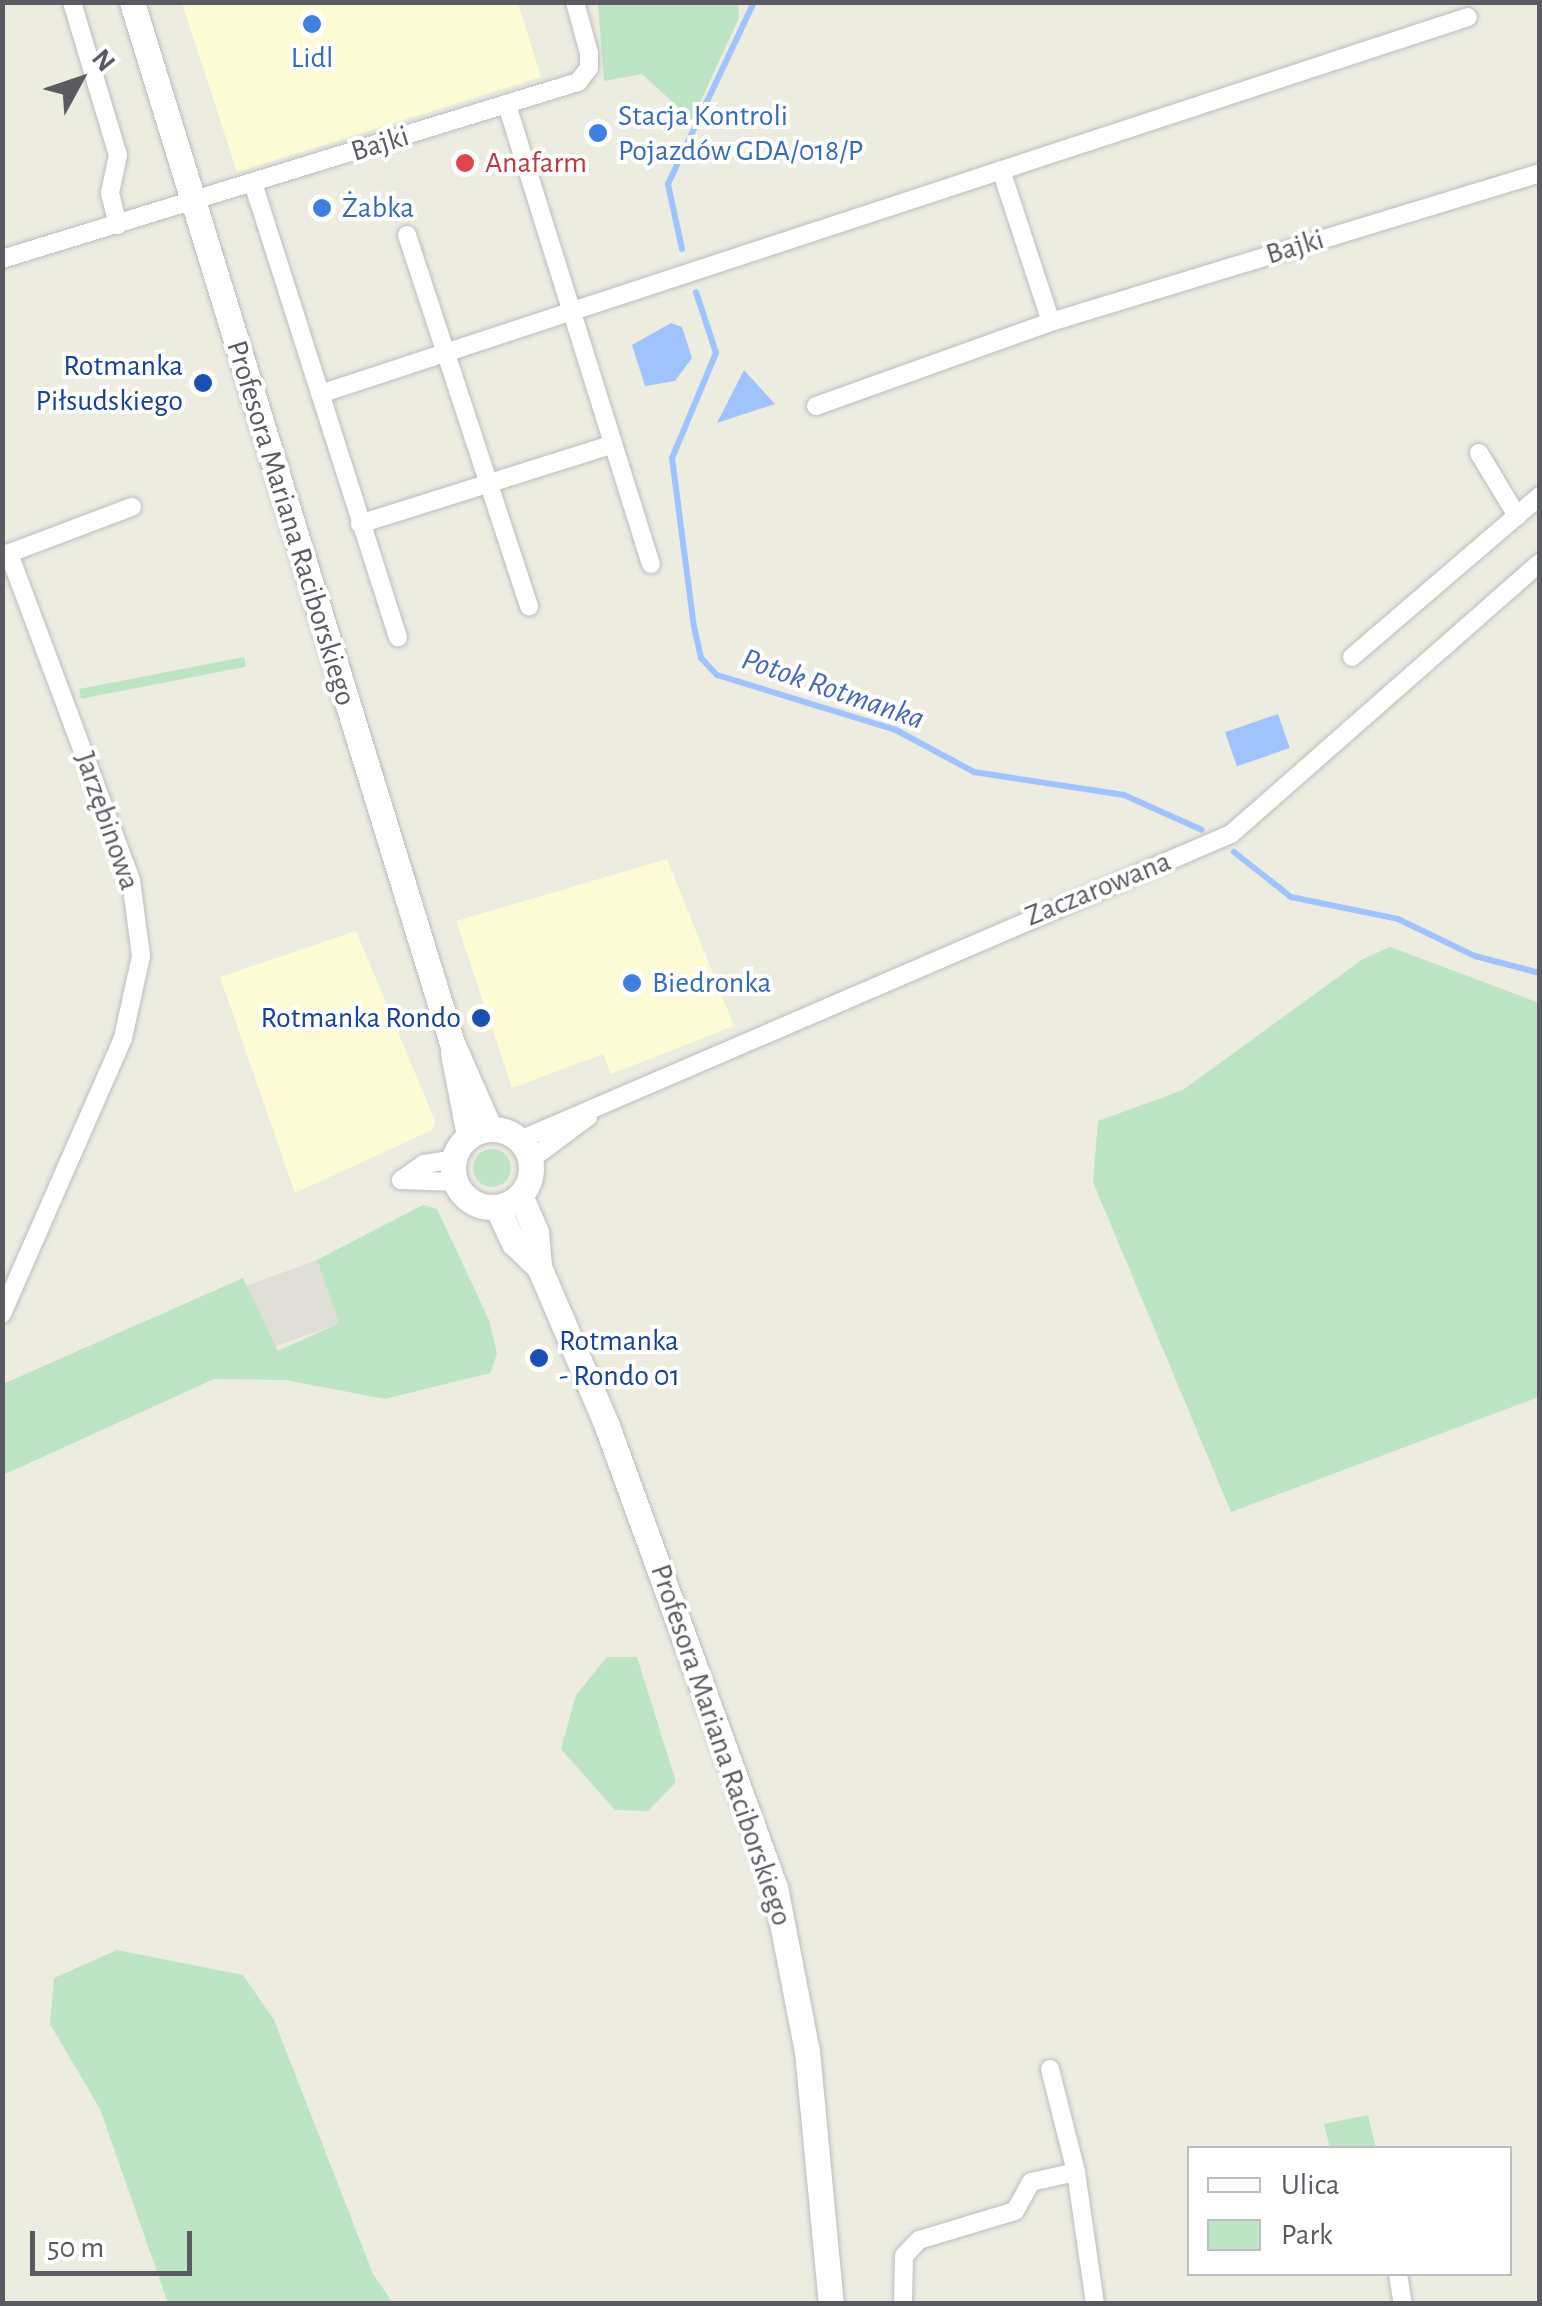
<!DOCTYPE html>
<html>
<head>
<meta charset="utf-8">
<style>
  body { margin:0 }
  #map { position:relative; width:1542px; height:2306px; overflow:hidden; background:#ecece0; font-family:"Alegreya Sans",sans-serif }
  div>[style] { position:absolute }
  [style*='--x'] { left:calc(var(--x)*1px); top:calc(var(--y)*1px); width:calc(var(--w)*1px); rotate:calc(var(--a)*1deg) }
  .commercial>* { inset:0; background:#fdfbd5 }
  .industrial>* { inset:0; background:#dfdfd8; transform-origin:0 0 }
  .green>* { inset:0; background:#bde4c4; transform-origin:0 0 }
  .round { border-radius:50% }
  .water>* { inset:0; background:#a0c3fd; transform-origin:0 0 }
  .stream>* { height:6px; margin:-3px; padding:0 3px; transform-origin:3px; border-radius:3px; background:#a0c3fd }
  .roads { filter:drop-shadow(0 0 2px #bbbcc2) drop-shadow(0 0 2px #bbbcc2) }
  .street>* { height:18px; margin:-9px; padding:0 9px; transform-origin:9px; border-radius:9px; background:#fff }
  .secondary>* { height:25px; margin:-12.5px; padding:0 12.5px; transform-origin:12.5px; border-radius:12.5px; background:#fff }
  .secondary>.ring { margin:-12.5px; padding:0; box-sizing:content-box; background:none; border:25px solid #fff; border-radius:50% }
  .dots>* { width:28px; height:28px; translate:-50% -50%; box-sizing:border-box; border:5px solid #fff; border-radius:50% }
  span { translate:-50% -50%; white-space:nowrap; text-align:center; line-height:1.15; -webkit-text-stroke:8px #fff; paint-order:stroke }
  .shop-label { font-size:30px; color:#366cbe }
  .left { translate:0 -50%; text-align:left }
  .street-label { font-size:30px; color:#595b61 }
  .health-label { font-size:30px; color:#be3a42 }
  .transit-label { font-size:30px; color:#164399 }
  .right { translate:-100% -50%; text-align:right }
  .water-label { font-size:32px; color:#4368bf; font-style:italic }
  .frame { position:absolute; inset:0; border:5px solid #595b61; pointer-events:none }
  .legend { position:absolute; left:1187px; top:2146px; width:325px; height:130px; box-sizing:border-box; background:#fff; border:2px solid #bdbdc0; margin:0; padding:12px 18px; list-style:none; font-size:30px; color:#595b61 }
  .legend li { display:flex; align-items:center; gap:20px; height:50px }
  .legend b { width:50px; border:2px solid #bdbdc0 }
  .north { position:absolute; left:30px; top:30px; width:100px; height:100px; -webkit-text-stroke:8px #fff; paint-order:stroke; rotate:50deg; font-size:28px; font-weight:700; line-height:40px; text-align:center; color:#595b61 }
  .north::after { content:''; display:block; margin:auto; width:35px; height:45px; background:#595b61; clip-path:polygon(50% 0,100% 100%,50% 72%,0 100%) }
  .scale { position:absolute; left:30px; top:2231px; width:162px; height:45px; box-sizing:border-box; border:5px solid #595b61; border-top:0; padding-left:12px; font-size:30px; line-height:35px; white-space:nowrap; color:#595b61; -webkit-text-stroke:8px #fff; paint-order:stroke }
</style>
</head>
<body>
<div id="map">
  <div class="commercial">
    <div style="clip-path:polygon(182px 3px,518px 3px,541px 77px,237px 172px)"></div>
    <div style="clip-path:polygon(667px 859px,734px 1026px,611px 1074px,603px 1054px,512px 1088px,456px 921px)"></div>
    <div style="clip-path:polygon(356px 931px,435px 1121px,432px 1130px,295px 1193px,220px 977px)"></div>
  </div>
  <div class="industrial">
    <div style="left:317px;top:1260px;width:67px;height:75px;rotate:70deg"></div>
  </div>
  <div class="green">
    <div style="clip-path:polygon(598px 3px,738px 3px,739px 18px,692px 120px,642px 74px,604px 81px)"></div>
    <div style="left:244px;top:657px;width:10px;height:168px;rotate:79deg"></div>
    <div style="clip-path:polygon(1390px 947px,1539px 1003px,1539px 1397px,1231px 1512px,1093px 1182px,1098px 1121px,1183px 1090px,1363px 959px)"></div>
    <div class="round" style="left:473px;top:1149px;width:38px;height:38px"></div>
    <div style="clip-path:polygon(423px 1205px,437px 1209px,489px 1320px,497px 1354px,490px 1373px,385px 1399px,286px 1380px,214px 1379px,3px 1475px,3px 1384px,243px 1278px,278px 1351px,339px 1323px,317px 1260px)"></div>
    <div style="clip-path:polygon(607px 1657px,637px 1657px,676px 1782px,648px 1811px,615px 1810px,561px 1749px,576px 1695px)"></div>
    <div style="clip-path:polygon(117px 1950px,243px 1975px,274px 2020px,373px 2274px,393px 2303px,168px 2303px,100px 2109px,50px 2024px,54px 1978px)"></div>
    <div style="clip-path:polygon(1368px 2115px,1376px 2148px,1330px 2148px,1324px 2124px)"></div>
  </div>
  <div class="water">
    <div style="clip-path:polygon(671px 323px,682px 327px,692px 358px,675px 381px,645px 386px,632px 345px)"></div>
    <div style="clip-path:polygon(744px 370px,775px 404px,717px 423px)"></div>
    <div style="left:1278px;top:714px;width:36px;height:56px;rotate:71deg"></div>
  </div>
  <div class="stream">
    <div style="--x:682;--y:249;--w:66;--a:-102.2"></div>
    <div style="--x:668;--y:184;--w:201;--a:-64.7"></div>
    <div style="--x:696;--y:292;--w:64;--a:71.8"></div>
    <div style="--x:716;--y:353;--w:114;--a:112.7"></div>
    <div style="--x:672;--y:458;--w:170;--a:82.6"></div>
    <div style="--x:694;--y:627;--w:32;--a:77"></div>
    <div style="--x:701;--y:658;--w:23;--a:47"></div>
    <div style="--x:717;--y:675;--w:187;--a:17.1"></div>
    <div style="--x:896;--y:730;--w:89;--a:28.3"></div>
    <div style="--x:974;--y:772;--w:152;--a:8.7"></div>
    <div style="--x:1124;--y:795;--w:85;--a:24.2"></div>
    <div style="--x:1234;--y:852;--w:73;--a:38.3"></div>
    <div style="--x:1291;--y:897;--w:109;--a:11.6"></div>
    <div style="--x:1398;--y:919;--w:85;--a:25.7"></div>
    <div style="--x:1475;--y:956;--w:67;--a:14.7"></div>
  </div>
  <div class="roads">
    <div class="street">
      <div style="--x:72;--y:2;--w:160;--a:73.3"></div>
      <div style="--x:118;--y:155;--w:39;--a:102"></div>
      <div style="--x:110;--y:193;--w:33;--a:76"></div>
      <div style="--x:507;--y:105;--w:481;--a:72.6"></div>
      <div style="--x:1001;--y:170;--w:160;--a:71.8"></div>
      <div style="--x:253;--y:183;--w:477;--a:72.3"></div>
      <div style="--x:407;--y:235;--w:391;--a:71.8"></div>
      <div style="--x:2;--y:259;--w:603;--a:-17.08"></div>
      <div style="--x:578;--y:82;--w:18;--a:-52"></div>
      <div style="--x:589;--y:68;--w:15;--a:-90"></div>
      <div style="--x:589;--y:53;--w:53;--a:-105.4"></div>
      <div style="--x:320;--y:394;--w:1208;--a:-18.18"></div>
      <div style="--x:816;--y:406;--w:250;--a:-19.7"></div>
      <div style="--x:1051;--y:322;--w:511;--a:-16.95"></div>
      <div style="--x:1479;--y:453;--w:74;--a:58.9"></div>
      <div style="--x:360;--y:524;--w:265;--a:-17.5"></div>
      <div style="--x:2;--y:556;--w:139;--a:-20.7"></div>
      <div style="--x:1352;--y:657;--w:248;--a:-40.6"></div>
      <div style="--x:520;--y:1140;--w:774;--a:-23.29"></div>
      <div style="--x:1231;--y:834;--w:411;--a:-41.3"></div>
      <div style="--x:530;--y:1160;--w:72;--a:-36.6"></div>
      <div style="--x:401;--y:1180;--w:28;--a:-35"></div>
      <div style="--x:424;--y:1164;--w:30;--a:-9"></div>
      <div style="--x:401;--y:1180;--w:54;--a:2.1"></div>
      <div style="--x:2;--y:1314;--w:301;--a:-66.3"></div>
      <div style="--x:123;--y:1038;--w:84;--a:-77.6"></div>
      <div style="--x:141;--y:956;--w:77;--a:-97.5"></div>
      <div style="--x:131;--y:880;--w:349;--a:-110.5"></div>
      <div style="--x:1050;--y:2069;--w:106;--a:75.8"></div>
      <div style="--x:1076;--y:2172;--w:133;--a:81.8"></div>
      <div style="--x:1398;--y:2274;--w:30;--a:81"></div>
      <div style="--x:903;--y:2304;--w:48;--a:-88.8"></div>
      <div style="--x:904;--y:2256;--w:22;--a:-47"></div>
      <div style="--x:919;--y:2240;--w:100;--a:-16.8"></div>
      <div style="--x:1015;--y:2211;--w:33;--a:-61"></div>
      <div style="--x:1031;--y:2182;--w:46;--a:-12.5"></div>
    </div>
    <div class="secondary">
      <div style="--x:132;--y:2;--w:1089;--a:72.91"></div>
      <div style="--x:452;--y:1043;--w:94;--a:66.2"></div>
      <div style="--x:453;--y:1053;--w:84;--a:79"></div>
      <div class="ring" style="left:453px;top:1129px;width:53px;height:53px"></div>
      <div style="--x:520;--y:1195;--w:40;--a:66.6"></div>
      <div style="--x:536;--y:1232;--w:35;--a:85"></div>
      <div style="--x:539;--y:1267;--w:173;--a:66.8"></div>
      <div style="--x:607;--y:1426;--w:491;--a:70"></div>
      <div style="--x:775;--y:1887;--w:167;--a:79"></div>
      <div style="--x:807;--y:2051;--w:254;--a:84.6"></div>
      <div style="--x:497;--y:1207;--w:40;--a:65"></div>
      <div style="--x:514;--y:1243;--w:35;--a:44"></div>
    </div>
  </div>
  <div class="dots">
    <div style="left:312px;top:24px;background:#3f7fe0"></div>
    <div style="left:598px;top:133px;background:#3f7fe0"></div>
    <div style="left:465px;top:163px;background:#e0444e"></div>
    <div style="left:322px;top:208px;background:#3f7fe0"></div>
    <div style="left:203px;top:383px;background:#1a4fb4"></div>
    <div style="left:632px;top:983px;background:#3f7fe0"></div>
    <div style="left:481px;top:1018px;background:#1a4fb4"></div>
    <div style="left:539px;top:1358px;background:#1a4fb4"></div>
  </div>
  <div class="shop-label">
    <span style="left:312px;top:58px">Lidl</span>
    <span class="left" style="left:618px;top:133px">Stacja Kontroli<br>Pojazdów GDA/018/P</span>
    <span class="left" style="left:342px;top:208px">Żabka</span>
    <span class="left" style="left:652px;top:983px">Biedronka</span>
  </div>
  <div class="street-label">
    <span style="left:380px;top:144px;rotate:-17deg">Bajki</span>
    <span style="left:1295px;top:247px;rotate:-17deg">Bajki</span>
    <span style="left:291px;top:523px;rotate:73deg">Profesora Mariana Raciborskiego</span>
    <span style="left:107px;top:821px;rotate:71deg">Jarzębinowa</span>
    <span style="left:1098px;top:889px;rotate:-22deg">Zaczarowana</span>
    <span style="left:721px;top:1745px;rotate:71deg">Profesora Mariana Raciborskiego</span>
  </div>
  <div class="health-label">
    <span class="left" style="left:485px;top:163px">Anafarm</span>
  </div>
  <div class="transit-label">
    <span class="right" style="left:183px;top:383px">Rotmanka<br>Piłsudskiego</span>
    <span class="right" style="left:461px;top:1018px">Rotmanka Rondo</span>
    <span class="left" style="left:559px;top:1358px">Rotmanka<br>- Rondo 01</span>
  </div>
  <div class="water-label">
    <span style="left:833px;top:689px;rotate:19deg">Potok Rotmanka</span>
  </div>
  <div class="frame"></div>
  <ul class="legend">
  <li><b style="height:12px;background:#fff"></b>Ulica</li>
  <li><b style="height:28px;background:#bde4c4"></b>Park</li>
  </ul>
  <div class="north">N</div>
  <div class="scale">50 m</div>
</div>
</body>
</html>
